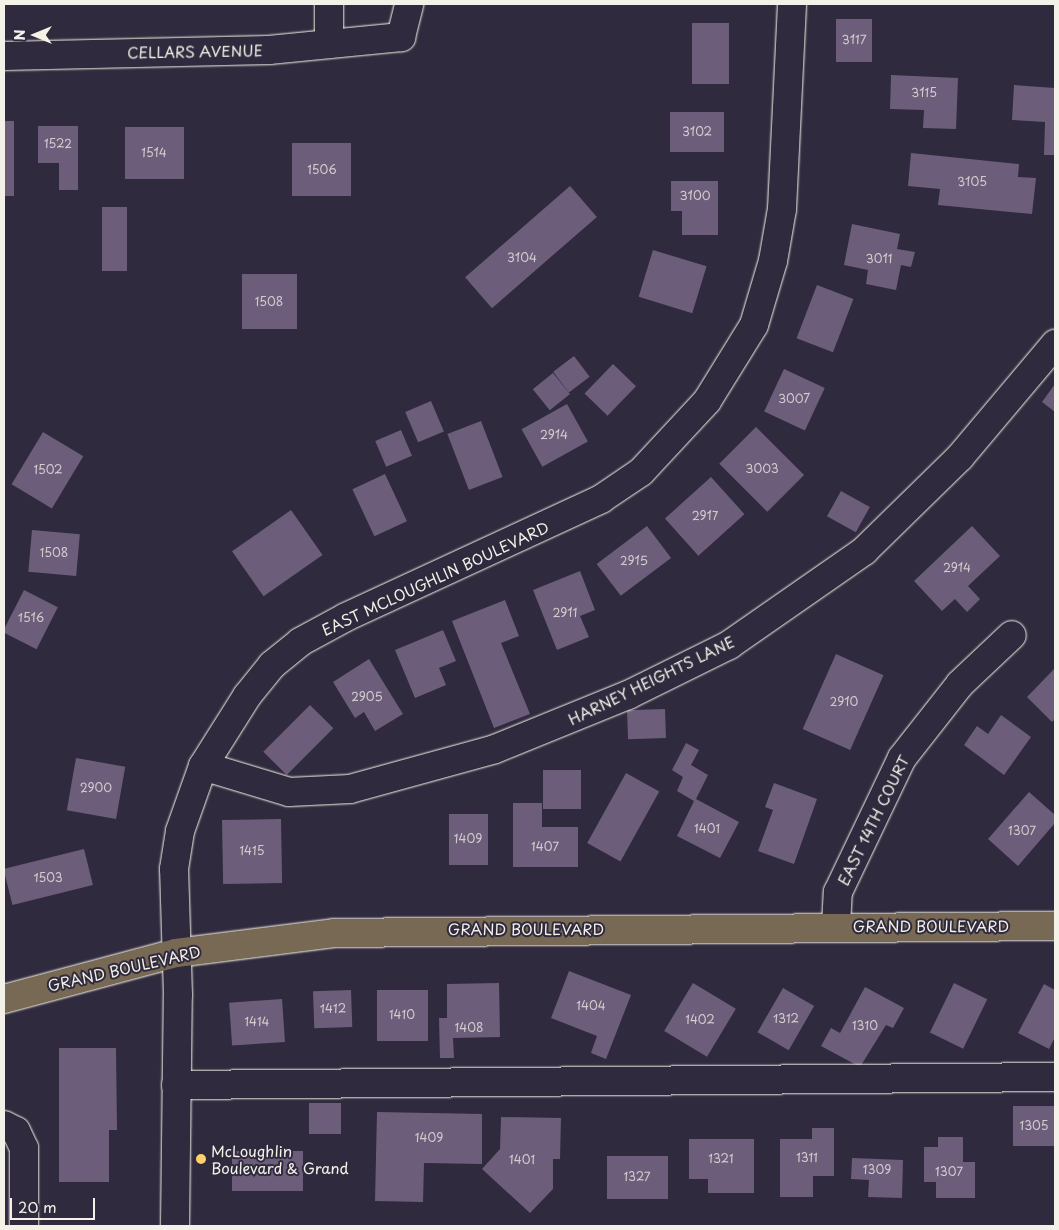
<!DOCTYPE html>
<html>
<head>
<meta charset="utf-8">
<style>
  body { margin:0 }
  #map { position:relative; width:1059px; height:1230px; overflow:hidden; background:#2f2a3d; font-family:"Playpen Sans",sans-serif }
  div>[style] { position:absolute }
  [style*='--x'] { left:calc(var(--x)*1px); top:calc(var(--y)*1px); width:calc(var(--w)*1px); rotate:calc(var(--a)*1deg) }
  .building>* { inset:0; background:#6c5e7b; transform-origin:0 0 }
  .roads { filter:drop-shadow(0 0 1px #f4f1e8) drop-shadow(0 0 1px #f4f1e8) }
  .minor>* { height:28px; margin:-14px; padding:0 14px; transform-origin:14px; border-radius:14px; background:#2f2a3d }
  .major>* { height:28px; margin:-14px; padding:0 14px; transform-origin:14px; border-radius:14px; background:#776954 }
  .dots>* { width:14px; height:14px; translate:-50% -50%; box-sizing:border-box; border:2px solid #2f2a3d; border-radius:50% }
  span { translate:-50% -50%; white-space:nowrap; text-align:center; line-height:1.15; -webkit-text-stroke:4px #2f2a3d; paint-order:stroke }
  .number-label { font-size:12px; color:#d2cccd }
  .number-label span { -webkit-text-stroke-width:0 }
  .street-label { font-size:15px; color:#f4f1e8 }
  .poi-label { font-size:15px; color:#f4f1e8 }
  .left { translate:0 -50%; text-align:left }
  .frame { position:absolute; inset:0; border:5px solid #f4f1e8; pointer-events:none }
  .north { position:absolute; left:10px; top:10px; width:50px; height:50px; -webkit-text-stroke:4px #2f2a3d; paint-order:stroke; rotate:270deg; font-size:14px; font-weight:700; line-height:20px; text-align:center; color:#f4f1e8 }
  .north::after { content:''; display:block; margin:auto; width:18px; height:22px; background:#f4f1e8; clip-path:polygon(50% 0,100% 100%,50% 72%,0 100%) }
  .scale { position:absolute; left:10px; top:1198px; width:85px; height:22px; box-sizing:border-box; border:2px solid #f4f1e8; border-top:0; padding-left:6px; font-size:15px; line-height:18px; white-space:nowrap; color:#f4f1e8; -webkit-text-stroke:4px #2f2a3d; paint-order:stroke }
</style>
</head>
<body>
<div id="map">
  <div class="building">
    <div style="left:836px;top:19px;width:36px;height:43px"></div>
    <div style="left:692px;top:23px;width:37px;height:61px"></div>
    <div style="clip-path:polygon(891px 75px,958px 78px,956px 129px,923px 128px,924px 110px,890px 109px)"></div>
    <div style="clip-path:polygon(1014px 85px,1055px 88px,1055px 155px,1044px 155px,1045px 122px,1012px 120px)"></div>
    <div style="left:670px;top:112px;width:54px;height:40px"></div>
    <div style="left:4px;top:121px;width:10px;height:75px"></div>
    <div style="clip-path:polygon(38px 126px,78px 126px,78px 190px,59px 190px,59px 163px,38px 163px)"></div>
    <div style="left:125px;top:127px;width:59px;height:52px"></div>
    <div style="left:292px;top:143px;width:59px;height:53px"></div>
    <div style="clip-path:polygon(911px 153px,1019px 164px,1018px 177px,1036px 178px,1032px 214px,938px 205px,940px 189px,908px 186px)"></div>
    <div style="clip-path:polygon(671px 181px,718px 181px,718px 235px,682px 235px,682px 211px,671px 211px)"></div>
    <div style="left:570px;top:186px;width:41px;height:139px;rotate:49deg"></div>
    <div style="left:102px;top:207px;width:25px;height:64px"></div>
    <div style="clip-path:polygon(852px 224px,900px 234px,897px 249px,915px 252px,911px 267px,901px 265px,896px 290px,866px 284px,868px 270px,844px 265px)"></div>
    <div style="left:653px;top:250px;width:56px;height:49px;rotate:17deg"></div>
    <div style="left:242px;top:274px;width:55px;height:55px"></div>
    <div style="left:817px;top:285px;width:39px;height:57px;rotate:21deg"></div>
    <div style="left:574px;top:356px;width:26px;height:26px;rotate:53deg"></div>
    <div style="left:613px;top:364px;width:32px;height:41px;rotate:44deg"></div>
    <div style="left:784px;top:369px;width:45px;height:47px;rotate:25deg"></div>
    <div style="left:553px;top:373px;width:27px;height:26px;rotate:51deg"></div>
    <div style="clip-path:polygon(1055px 384px,1055px 412px,1042px 402px)"></div>
    <div style="left:431px;top:401px;width:33px;height:28px;rotate:67deg"></div>
    <div style="left:567px;top:404px;width:43px;height:52px;rotate:61deg"></div>
    <div style="left:481px;top:421px;width:60px;height:36px;rotate:69deg"></div>
    <div style="left:756px;top:427px;width:68px;height:52px;rotate:45deg"></div>
    <div style="left:401px;top:430px;width:28px;height:28px;rotate:67deg"></div>
    <div style="left:43px;top:432px;width:47px;height:61px;rotate:31deg"></div>
    <div style="left:385px;top:474px;width:52px;height:36px;rotate:65deg"></div>
    <div style="left:711px;top:477px;width:50px;height:62px;rotate:48deg"></div>
    <div style="left:841px;top:491px;width:33px;height:29px;rotate:29deg"></div>
    <div style="left:291px;top:510px;width:55px;height:72px;rotate:55deg"></div>
    <div style="left:647px;top:526px;width:40px;height:63px;rotate:53deg"></div>
    <div style="clip-path:polygon(972px 526px,1000px 556px,968px 586px,980px 599px,967px 612px,955px 599px,942px 611px,914px 581px)"></div>
    <div style="left:32px;top:530px;width:48px;height:42px;rotate:5deg"></div>
    <div style="clip-path:polygon(580px 571px,595px 610px,580px 616px,589px 637px,557px 650px,533px 590px)"></div>
    <div style="left:24px;top:590px;width:38px;height:47px;rotate:27deg"></div>
    <div style="clip-path:polygon(505px 600px,519px 636px,501px 643px,530px 714px,494px 728px,452px 621px)"></div>
    <div style="clip-path:polygon(443px 630px,456px 661px,439px 668px,446px 685px,415px 698px,395px 650px)"></div>
    <div style="left:836px;top:654px;width:52px;height:82px;rotate:24deg"></div>
    <div style="clip-path:polygon(369px 659px,403px 714px,375px 731px,364px 712px,355px 718px,333px 682px)"></div>
    <div style="clip-path:polygon(1055px 668px,1055px 719px,1052px 722px,1027px 697px)"></div>
    <div style="left:310px;top:705px;width:33px;height:66px;rotate:45deg"></div>
    <div style="left:665px;top:709px;width:29px;height:38px;rotate:88deg"></div>
    <div style="clip-path:polygon(1001px 715px,1031px 737px,1004px 775px,964px 745px,977px 726px,988px 734px)"></div>
    <div style="clip-path:polygon(686px 743px,699px 750px,691px 765px,708px 775px,696px 799px,739px 822px,720px 858px,677px 836px,694px 801px,677px 791px,683px 777px,672px 770px)"></div>
    <div style="left:76px;top:758px;width:50px;height:53px;rotate:10deg"></div>
    <div style="left:581px;top:770px;width:39px;height:38px;rotate:90deg"></div>
    <div style="left:626px;top:773px;width:38px;height:80px;rotate:29deg"></div>
    <div style="clip-path:polygon(774px 783px,817px 799px,794px 864px,758px 851px,773px 810px,765px 807px)"></div>
    <div style="clip-path:polygon(1029px 792px,1055px 815px,1055px 823px,1018px 866px,988px 839px)"></div>
    <div style="clip-path:polygon(513px 803px,542px 803px,542px 827px,578px 827px,578px 867px,513px 867px)"></div>
    <div style="left:449px;top:814px;width:39px;height:51px"></div>
    <div style="left:281px;top:819px;width:64px;height:59px;rotate:89deg"></div>
    <div style="left:84px;top:849px;width:37px;height:83px;rotate:76deg"></div>
    <div style="clip-path:polygon(569px 971px,631px 995px,606px 1059px,591px 1053px,597px 1036px,551px 1018px)"></div>
    <div style="clip-path:polygon(499px 983px,500px 1037px,453px 1038px,454px 1058px,440px 1058px,439px 1018px,447px 1018px,447px 984px)"></div>
    <div style="left:693px;top:983px;width:50px;height:56px;rotate:31deg"></div>
    <div style="left:954px;top:983px;width:37px;height:55px;rotate:26deg"></div>
    <div style="clip-path:polygon(1044px 984px,1055px 990px,1055px 1037px,1049px 1049px,1018px 1033px)"></div>
    <div style="clip-path:polygon(865px 987px,904px 1008px,893px 1028px,886px 1025px,860px 1067px,821px 1046px,831px 1028px,840px 1033px)"></div>
    <div style="left:783px;top:988px;width:36px;height:51px;rotate:30deg"></div>
    <div style="left:351px;top:990px;width:37px;height:38px;rotate:88deg"></div>
    <div style="left:377px;top:990px;width:51px;height:51px"></div>
    <div style="left:282px;top:999px;width:43px;height:53px;rotate:86deg"></div>
    <div style="clip-path:polygon(59px 1048px,116px 1048px,117px 1130px,109px 1130px,109px 1182px,59px 1182px)"></div>
    <div style="left:309px;top:1103px;width:32px;height:31px"></div>
    <div style="left:1013px;top:1106px;width:42px;height:40px"></div>
    <div style="clip-path:polygon(377px 1112px,482px 1114px,482px 1164px,424px 1163px,423px 1202px,375px 1201px)"></div>
    <div style="clip-path:polygon(501px 1117px,561px 1118px,560px 1159px,553px 1159px,553px 1189px,530px 1213px,482px 1169px,500px 1149px)"></div>
    <div style="clip-path:polygon(812px 1128px,834px 1128px,834px 1176px,813px 1176px,813px 1197px,780px 1197px,780px 1139px,812px 1139px)"></div>
    <div style="clip-path:polygon(938px 1137px,963px 1137px,963px 1162px,975px 1162px,975px 1198px,936px 1198px,936px 1182px,924px 1182px,924px 1147px,938px 1147px)"></div>
    <div style="clip-path:polygon(689px 1139px,754px 1139px,754px 1193px,708px 1193px,708px 1179px,689px 1179px)"></div>
    <div style="left:232px;top:1151px;width:71px;height:40px"></div>
    <div style="left:607px;top:1156px;width:61px;height:43px"></div>
    <div style="clip-path:polygon(852px 1158px,903px 1160px,902px 1198px,868px 1197px,869px 1180px,851px 1179px)"></div>
  </div>
  <div class="roads">
    <div class="minor">
      <div style="--x:329;--y:44;--w:40;--a:-90"></div>
      <div style="--x:4;--y:56;--w:265;--a:-1.3"></div>
      <div style="--x:269;--y:50;--w:133;--a:-5.6"></div>
      <div style="--x:401;--y:37;--w:34;--a:-76"></div>
      <div style="--x:203;--y:766;--w:90;--a:16.8"></div>
      <div style="--x:289;--y:792;--w:61;--a:-2.8"></div>
      <div style="--x:350;--y:789;--w:150;--a:-15.4"></div>
      <div style="--x:495;--y:749;--w:144;--a:-22.1"></div>
      <div style="--x:628;--y:695;--w:113;--a:-26.3"></div>
      <div style="--x:729;--y:645;--w:165;--a:-34.8"></div>
      <div style="--x:864;--y:551;--w:134;--a:-44.4"></div>
      <div style="--x:960;--y:457;--w:148;--a:-49.9"></div>
      <div style="--x:836;--y:926;--w:34;--a:-87"></div>
      <div style="--x:838;--y:892;--w:148;--a:-64.5"></div>
      <div style="--x:902;--y:758;--w:94;--a:-51.9"></div>
      <div style="--x:960;--y:684;--w:71;--a:-43.3"></div>
      <div style="--x:176;--y:1085;--w:879;--a:-0.52"></div>
      <div style="--x:4;--y:1125;--w:13;--a:27"></div>
      <div style="--x:16;--y:1131;--w:19;--a:65"></div>
      <div style="--x:24;--y:1148;--w:78;--a:90"></div>
      <div style="--x:175;--y:1226;--w:231;--a:-89.3"></div>
      <div style="--x:178;--y:995;--w:126;--a:-91.8"></div>
      <div style="--x:174;--y:869;--w:38;--a:-81"></div>
      <div style="--x:180;--y:831;--w:69;--a:-70.5"></div>
      <div style="--x:203;--y:766;--w:83;--a:-57.8"></div>
      <div style="--x:247;--y:696;--w:40;--a:-51"></div>
      <div style="--x:272;--y:665;--w:36;--a:-39"></div>
      <div style="--x:300;--y:642;--w:52;--a:-28.5"></div>
      <div style="--x:346;--y:617;--w:281;--a:-24.8"></div>
      <div style="--x:601;--y:499;--w:48;--a:-34"></div>
      <div style="--x:641;--y:472;--w:97;--a:-47.1"></div>
      <div style="--x:707;--y:401;--w:89;--a:-58.3"></div>
      <div style="--x:754;--y:325;--w:67;--a:-73.5"></div>
      <div style="--x:773;--y:261;--w:53;--a:-80.2"></div>
      <div style="--x:782;--y:209;--w:205;--a:-87.2"></div>
    </div>
    <div class="major">
      <div style="--x:4;--y:999;--w:178;--a:-15"></div>
      <div style="--x:176;--y:953;--w:159;--a:-7.2"></div>
      <div style="--x:334;--y:933;--w:721;--a:-0.56"></div>
    </div>
  </div>
  <div class="dots">
    <div style="left:201px;top:1159px;background:#ffd166"></div>
  </div>
  <div class="number-label">
    <span style="left:854px;top:40px">3117</span>
    <span style="left:924px;top:93px">3115</span>
    <span style="left:697px;top:132px">3102</span>
    <span style="left:58px;top:144px">1522</span>
    <span style="left:154px;top:153px">1514</span>
    <span style="left:322px;top:170px">1506</span>
    <span style="left:972px;top:182px">3105</span>
    <span style="left:695px;top:196px">3100</span>
    <span style="left:522px;top:258px">3104</span>
    <span style="left:879px;top:259px">3011</span>
    <span style="left:269px;top:302px">1508</span>
    <span style="left:794px;top:399px">3007</span>
    <span style="left:554px;top:435px">2914</span>
    <span style="left:762px;top:469px">3003</span>
    <span style="left:48px;top:470px">1502</span>
    <span style="left:705px;top:516px">2917</span>
    <span style="left:54px;top:553px">1508</span>
    <span style="left:634px;top:561px">2915</span>
    <span style="left:957px;top:568px">2914</span>
    <span style="left:565px;top:613px">2911</span>
    <span style="left:31px;top:618px">1516</span>
    <span style="left:367px;top:697px">2905</span>
    <span style="left:844px;top:702px">2910</span>
    <span style="left:96px;top:788px">2900</span>
    <span style="left:707px;top:829px">1401</span>
    <span style="left:1022px;top:831px">1307</span>
    <span style="left:468px;top:839px">1409</span>
    <span style="left:545px;top:847px">1407</span>
    <span style="left:252px;top:851px">1415</span>
    <span style="left:48px;top:878px">1503</span>
    <span style="left:591px;top:1006px">1404</span>
    <span style="left:333px;top:1009px">1412</span>
    <span style="left:402px;top:1015px">1410</span>
    <span style="left:786px;top:1019px">1312</span>
    <span style="left:700px;top:1020px">1402</span>
    <span style="left:257px;top:1022px">1414</span>
    <span style="left:865px;top:1026px">1310</span>
    <span style="left:469px;top:1028px">1408</span>
    <span style="left:1034px;top:1126px">1305</span>
    <span style="left:429px;top:1138px">1409</span>
    <span style="left:807px;top:1158px">1311</span>
    <span style="left:721px;top:1159px">1321</span>
    <span style="left:522px;top:1160px">1401</span>
    <span style="left:877px;top:1170px">1309</span>
    <span style="left:949px;top:1172px">1307</span>
    <span style="left:637px;top:1177px">1327</span>
  </div>
  <div class="street-label">
    <span style="left:195px;top:51px;rotate:-1deg">CELLARS AVENUE</span>
    <span style="left:435px;top:578px;rotate:-25deg">EAST MCLOUGHLIN BOULEVARD</span>
    <span style="left:651px;top:680px;rotate:-26deg">HARNEY HEIGHTS LANE</span>
    <span style="left:873px;top:820px;rotate:-64deg">EAST 14TH COURT</span>
    <span style="left:931px;top:926px">GRAND BOULEVARD</span>
    <span style="left:526px;top:929px">GRAND BOULEVARD</span>
    <span style="left:124px;top:968px;rotate:-13deg">GRAND BOULEVARD</span>
  </div>
  <div class="poi-label">
    <span class="left" style="left:211px;top:1159px">McLoughlin<br>Boulevard &amp; Grand</span>
  </div>
  <div class="frame"></div>
  <div class="north">N</div>
  <div class="scale">20 m</div>
</div>
</body>
</html>
